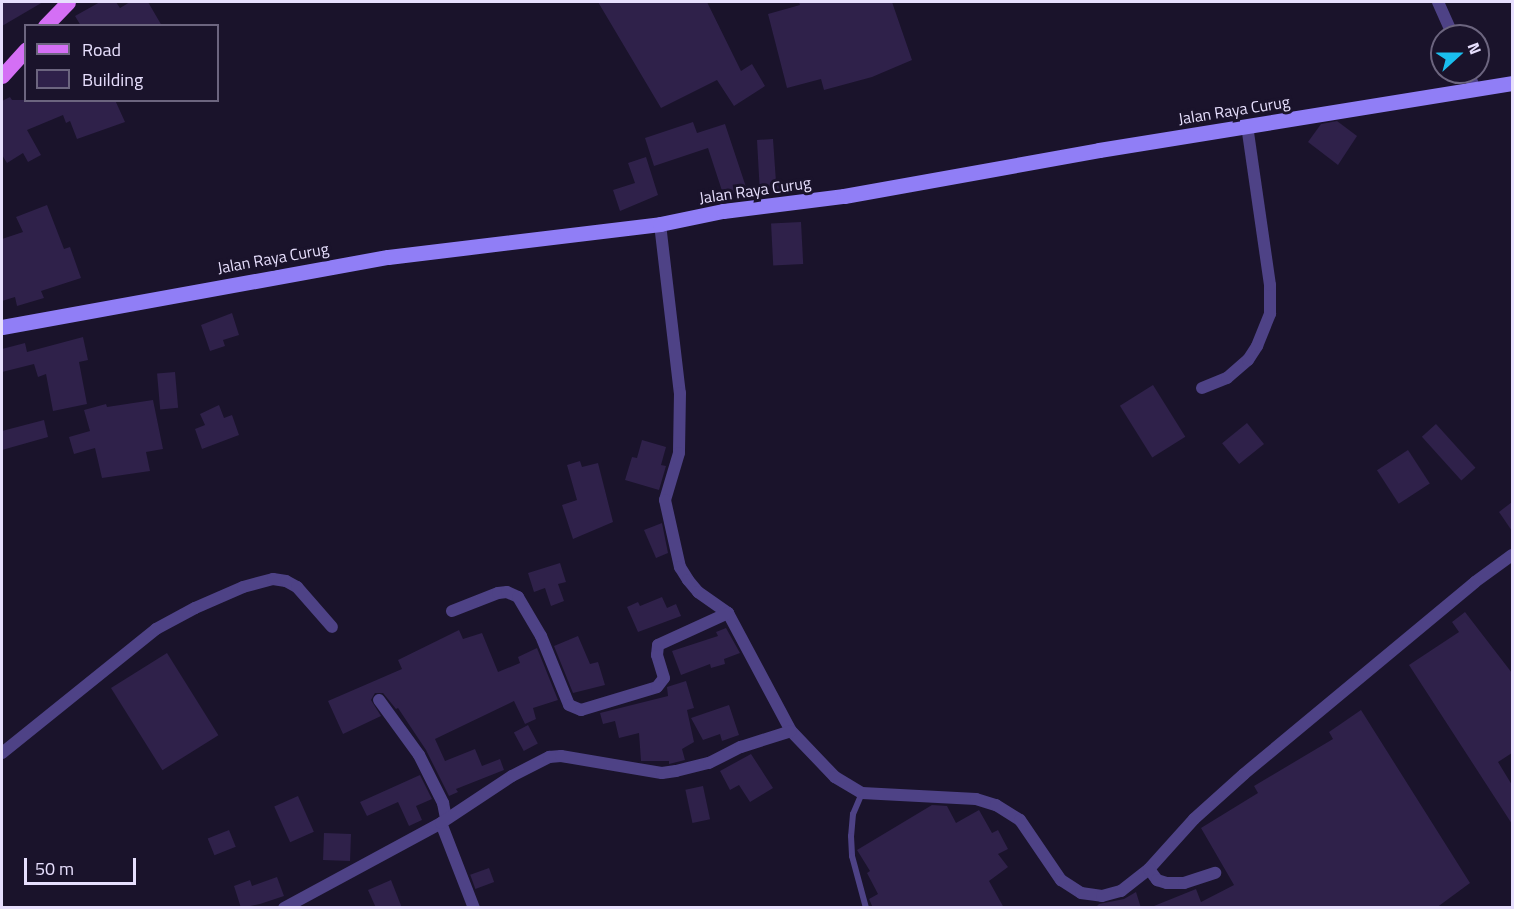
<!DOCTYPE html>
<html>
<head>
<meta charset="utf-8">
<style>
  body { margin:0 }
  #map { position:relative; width:1514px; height:909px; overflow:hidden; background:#1a132b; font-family:"Titillium Web",sans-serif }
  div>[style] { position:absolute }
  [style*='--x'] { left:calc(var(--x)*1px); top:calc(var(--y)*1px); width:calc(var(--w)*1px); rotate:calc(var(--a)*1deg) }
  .building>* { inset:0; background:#2f214a; transform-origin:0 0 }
  .lane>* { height:6px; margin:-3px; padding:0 3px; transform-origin:3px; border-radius:3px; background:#4e4286 }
  .street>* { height:12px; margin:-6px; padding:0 6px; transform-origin:6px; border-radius:6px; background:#4e4286 }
  .secondary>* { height:15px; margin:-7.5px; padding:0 7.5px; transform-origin:7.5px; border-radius:7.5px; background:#907ef6 }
  .primary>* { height:15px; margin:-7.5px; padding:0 7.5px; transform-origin:7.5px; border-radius:7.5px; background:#d46ff5 }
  span { translate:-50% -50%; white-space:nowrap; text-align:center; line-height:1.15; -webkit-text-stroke:6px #1a132b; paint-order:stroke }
  .street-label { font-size:16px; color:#e7dffd }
  .frame { position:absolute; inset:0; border:3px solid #e7dffd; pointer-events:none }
  .legend { position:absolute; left:24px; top:24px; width:195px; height:78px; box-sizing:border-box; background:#1a132b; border:2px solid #6c657f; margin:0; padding:8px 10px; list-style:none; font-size:18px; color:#e7dffd }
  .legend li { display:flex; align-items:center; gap:12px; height:30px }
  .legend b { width:30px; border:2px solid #6c657f }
  .north { position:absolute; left:1430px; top:24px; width:60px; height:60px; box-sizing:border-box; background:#1a132b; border:2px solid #6c657f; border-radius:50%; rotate:69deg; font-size:16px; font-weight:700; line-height:24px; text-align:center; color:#e7dffd }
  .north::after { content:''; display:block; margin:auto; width:21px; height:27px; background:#1abeee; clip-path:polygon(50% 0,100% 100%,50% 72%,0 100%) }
  .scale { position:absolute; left:24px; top:858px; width:112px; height:27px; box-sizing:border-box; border:3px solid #e7dffd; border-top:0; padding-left:8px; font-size:18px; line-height:21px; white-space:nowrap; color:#e7dffd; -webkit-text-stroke:4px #1a132b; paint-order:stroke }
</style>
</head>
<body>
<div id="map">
  <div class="building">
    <div style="clip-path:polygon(2px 2px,43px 2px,2px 26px)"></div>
    <div style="clip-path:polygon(100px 2px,116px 2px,120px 8px,130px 2px,148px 2px,162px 26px,81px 26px,75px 16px)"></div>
    <div style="clip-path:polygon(598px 2px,707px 2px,741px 71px,752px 64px,765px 86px,734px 106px,717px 80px,661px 108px)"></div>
    <div style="clip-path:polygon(799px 2px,892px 2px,912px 60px,872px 77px,824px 90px,821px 79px,787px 88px,768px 14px,800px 5px)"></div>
    <div style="clip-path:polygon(10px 97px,12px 100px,115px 100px,125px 122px,77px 139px,70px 121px,66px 123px,63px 115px,27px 130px,41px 155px,28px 162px,23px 153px,7px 163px,2px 155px,2px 101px)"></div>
    <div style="clip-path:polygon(1337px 121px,1357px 136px,1338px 165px,1308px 142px,1321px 124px)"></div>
    <div style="clip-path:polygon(693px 122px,697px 133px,725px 124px,748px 193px,725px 200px,708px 148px,654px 166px,645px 138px)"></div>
    <div style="clip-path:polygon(773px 139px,776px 182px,782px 182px,780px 194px,760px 194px,757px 140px)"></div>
    <div style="clip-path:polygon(646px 157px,658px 195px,620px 211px,613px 190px,635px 183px,628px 163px)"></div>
    <div style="clip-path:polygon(47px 205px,64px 249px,70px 247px,81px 278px,41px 291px,44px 298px,17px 306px,15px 297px,2px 301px,2px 239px,23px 232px,16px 217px)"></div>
    <div style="left:801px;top:222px;width:42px;height:30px;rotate:87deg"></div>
    <div style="clip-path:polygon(232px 313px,239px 335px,223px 340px,225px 346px,210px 351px,201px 325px)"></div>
    <div style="clip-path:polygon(83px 337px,88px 360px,79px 362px,87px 404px,53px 411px,46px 374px,38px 377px,34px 364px,2px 372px,2px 349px,25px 343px,27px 352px)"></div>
    <div style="left:175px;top:372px;width:36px;height:18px;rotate:85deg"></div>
    <div style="left:1153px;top:385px;width:61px;height:39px;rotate:58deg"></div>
    <div style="clip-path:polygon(153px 400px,163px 449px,146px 452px,150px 471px,102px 478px,95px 448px,74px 454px,69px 437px,90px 431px,84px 410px,106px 404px,107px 407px)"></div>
    <div style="clip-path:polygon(219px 405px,224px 418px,232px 415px,239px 435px,202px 449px,195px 429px,205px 425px,200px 414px)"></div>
    <div style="clip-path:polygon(44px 420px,48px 437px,2px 450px,2px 431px)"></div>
    <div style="left:1247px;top:423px;width:27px;height:32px;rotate:51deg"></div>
    <div style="left:1436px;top:424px;width:59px;height:19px;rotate:48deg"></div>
    <div style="clip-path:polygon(642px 440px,666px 447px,661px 465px,666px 466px,659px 490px,625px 480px,632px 457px,637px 458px)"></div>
    <div style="left:1408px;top:450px;width:40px;height:37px;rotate:57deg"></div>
    <div style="clip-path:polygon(580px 461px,582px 467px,598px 463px,613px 522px,573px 539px,562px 505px,577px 500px,567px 465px)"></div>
    <div style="clip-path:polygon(1512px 502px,1512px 531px,1499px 512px)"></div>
    <div style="clip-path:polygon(662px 523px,668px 553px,656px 558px,644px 530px)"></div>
    <div style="clip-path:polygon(560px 563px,566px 582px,558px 584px,564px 601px,551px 606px,545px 588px,534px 592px,528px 573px)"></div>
    <div style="clip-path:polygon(662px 597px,667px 608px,676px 604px,681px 616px,638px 632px,627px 607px,638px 602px,640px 606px)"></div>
    <div style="clip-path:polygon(1465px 612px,1512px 673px,1512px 753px,1498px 762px,1512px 785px,1512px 824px,1409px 665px,1459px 632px,1452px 622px)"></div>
    <div style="clip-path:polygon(726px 628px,740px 653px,724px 659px,725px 664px,711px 668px,710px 664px,681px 675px,672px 651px,718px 636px,716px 632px)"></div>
    <div style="clip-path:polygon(459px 630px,463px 639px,482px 633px,498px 672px,520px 663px,518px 657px,537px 648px,558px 700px,533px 708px,536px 719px,525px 724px,514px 701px,435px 739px,445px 761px,475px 749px,482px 766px,500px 759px,504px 770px,456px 789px,458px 792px,449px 796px,426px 750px,398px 708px,396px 709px,383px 693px,375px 693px,371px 700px,381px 716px,343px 734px,328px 701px,402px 669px,398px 660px)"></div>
    <div style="clip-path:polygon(578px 636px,590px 664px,598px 662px,605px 685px,573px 693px,554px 646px)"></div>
    <div style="left:167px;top:653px;width:97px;height:66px;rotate:58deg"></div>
    <div style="clip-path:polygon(686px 681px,694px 708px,687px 710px,694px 742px,682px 749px,685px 760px,669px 764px,669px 761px,641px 761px,639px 733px,619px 738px,615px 721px,603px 724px,600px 713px,668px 696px,667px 687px)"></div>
    <div style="clip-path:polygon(729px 705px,739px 735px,722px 741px,720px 734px,703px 740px,691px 718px)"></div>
    <div style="clip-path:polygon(1361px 710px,1470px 883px,1436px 908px,1149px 908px,1196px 889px,1201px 902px,1234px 885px,1201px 828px,1258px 793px,1254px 786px,1333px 739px,1329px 732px)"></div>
    <div style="left:528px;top:725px;width:21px;height:16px;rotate:62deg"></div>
    <div style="clip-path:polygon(751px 754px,773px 788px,750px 802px,739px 785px,730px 790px,720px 771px)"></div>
    <div style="clip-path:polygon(420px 775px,432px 799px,416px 806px,422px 820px,409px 826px,398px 802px,367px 816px,360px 802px)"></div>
    <div style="left:703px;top:786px;width:34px;height:18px;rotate:78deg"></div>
    <div style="left:298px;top:796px;width:39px;height:26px;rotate:66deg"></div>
    <div style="clip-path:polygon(932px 805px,947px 806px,956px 823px,979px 810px,992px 833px,998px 830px,1008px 849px,998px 854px,1008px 867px,989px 881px,1004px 908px,873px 908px,869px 899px,878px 894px,867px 873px,870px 871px,857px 850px)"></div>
    <div style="left:229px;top:830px;width:18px;height:23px;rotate:68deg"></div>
    <div style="left:324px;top:833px;width:27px;height:27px;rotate:2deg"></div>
    <div style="left:489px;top:868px;width:15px;height:20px;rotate:70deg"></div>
    <div style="clip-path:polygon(277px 877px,284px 896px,260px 904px,241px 908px,234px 886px,250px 880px,252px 886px)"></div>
    <div style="clip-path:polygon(391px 880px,402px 908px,376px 908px,368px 890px)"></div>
    <div style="clip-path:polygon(1136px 892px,1141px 908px,1095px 908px,1099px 904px,1124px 899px)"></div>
  </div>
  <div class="lane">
    <div style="--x:862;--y:793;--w:23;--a:113"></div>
    <div style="--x:853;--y:814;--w:22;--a:95"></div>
    <div style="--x:851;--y:836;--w:20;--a:87"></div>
    <div style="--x:852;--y:856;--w:54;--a:74.9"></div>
  </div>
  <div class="street">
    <div style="--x:1438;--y:2;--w:37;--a:66"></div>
    <div style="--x:1468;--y:72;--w:18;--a:68"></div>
    <div style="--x:660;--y:224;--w:170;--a:83.3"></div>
    <div style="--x:680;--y:393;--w:60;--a:91"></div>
    <div style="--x:679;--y:453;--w:49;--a:106.6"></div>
    <div style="--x:665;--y:500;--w:69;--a:77.4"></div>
    <div style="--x:680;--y:567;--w:15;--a:58"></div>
    <div style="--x:688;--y:580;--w:16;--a:50"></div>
    <div style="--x:698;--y:592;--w:37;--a:35"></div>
    <div style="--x:728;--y:613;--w:134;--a:61.9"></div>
    <div style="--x:791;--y:731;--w:64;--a:46.3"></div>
    <div style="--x:835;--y:777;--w:31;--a:31"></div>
    <div style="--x:862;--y:793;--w:114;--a:3"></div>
    <div style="--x:976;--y:799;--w:21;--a:17"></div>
    <div style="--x:996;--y:805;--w:28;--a:32"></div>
    <div style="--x:1020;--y:820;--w:73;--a:55.7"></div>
    <div style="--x:1061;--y:880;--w:24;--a:33"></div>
    <div style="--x:1081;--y:893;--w:21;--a:8"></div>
    <div style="--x:1102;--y:896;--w:20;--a:-15"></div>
    <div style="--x:1121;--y:891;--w:36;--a:-38"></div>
    <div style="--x:1149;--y:869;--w:67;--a:-48"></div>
    <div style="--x:1194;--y:819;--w:67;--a:-42"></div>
    <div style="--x:1244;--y:774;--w:300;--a:-39.7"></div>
    <div style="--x:1475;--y:582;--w:46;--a:-36.1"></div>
    <div style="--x:1202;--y:388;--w:27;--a:-22"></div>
    <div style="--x:1227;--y:378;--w:28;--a:-41"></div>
    <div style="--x:1248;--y:360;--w:17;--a:-57"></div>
    <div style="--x:1257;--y:346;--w:35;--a:-68"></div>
    <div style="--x:1270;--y:314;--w:29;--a:-90"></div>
    <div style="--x:1270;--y:285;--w:161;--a:-98.2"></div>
    <div style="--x:452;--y:611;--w:49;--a:-21.4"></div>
    <div style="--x:498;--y:593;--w:9;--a:-6"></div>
    <div style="--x:507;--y:592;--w:12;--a:24"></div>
    <div style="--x:518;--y:597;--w:45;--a:59.5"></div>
    <div style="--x:541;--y:636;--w:74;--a:67.9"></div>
    <div style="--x:569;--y:705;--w:13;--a:23"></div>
    <div style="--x:581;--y:710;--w:79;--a:-16.8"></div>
    <div style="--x:657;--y:687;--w:11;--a:-52"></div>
    <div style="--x:664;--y:678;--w:24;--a:-107"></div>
    <div style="--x:657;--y:655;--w:10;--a:-84"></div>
    <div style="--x:658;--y:645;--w:77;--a:-24.6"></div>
    <div style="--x:379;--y:700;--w:68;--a:54"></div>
    <div style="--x:419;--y:755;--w:54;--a:63.4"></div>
    <div style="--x:443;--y:803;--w:15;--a:79"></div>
    <div style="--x:2;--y:753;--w:198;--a:-38.8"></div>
    <div style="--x:156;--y:629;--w:44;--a:-28.3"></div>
    <div style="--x:195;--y:608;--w:52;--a:-23.6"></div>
    <div style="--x:243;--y:587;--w:31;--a:-15"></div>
    <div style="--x:273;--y:579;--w:13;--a:9"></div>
    <div style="--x:286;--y:581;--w:13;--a:29"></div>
    <div style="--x:297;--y:587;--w:53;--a:48.8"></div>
    <div style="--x:441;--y:823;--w:91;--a:68.8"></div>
    <div style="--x:1149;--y:869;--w:14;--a:54"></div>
    <div style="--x:1157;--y:880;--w:10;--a:17"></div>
    <div style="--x:1167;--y:883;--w:17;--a:0"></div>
    <div style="--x:1184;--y:883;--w:33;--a:-18"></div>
    <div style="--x:284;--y:908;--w:179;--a:-28.4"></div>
    <div style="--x:441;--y:823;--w:85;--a:-33.5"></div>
    <div style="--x:512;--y:776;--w:42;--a:-27.2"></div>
    <div style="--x:549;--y:757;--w:12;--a:-5"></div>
    <div style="--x:561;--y:756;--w:102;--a:9.6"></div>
    <div style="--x:662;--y:773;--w:14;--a:-8"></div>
    <div style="--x:676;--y:771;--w:34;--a:-14"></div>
    <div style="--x:709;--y:763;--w:36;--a:-27"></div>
    <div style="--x:741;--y:747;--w:52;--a:-17.7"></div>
  </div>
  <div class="secondary">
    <div style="--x:2;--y:327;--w:392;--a:-10.3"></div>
    <div style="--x:388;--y:257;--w:274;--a:-6.9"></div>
    <div style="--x:660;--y:224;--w:64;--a:-11.7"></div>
    <div style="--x:723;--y:211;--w:122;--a:-7.1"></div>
    <div style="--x:844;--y:196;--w:259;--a:-10.2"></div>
    <div style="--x:1099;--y:150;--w:418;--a:-9.2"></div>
  </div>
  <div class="primary">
    <div style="--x:45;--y:26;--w:33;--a:-46"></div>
    <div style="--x:2;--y:76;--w:36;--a:-48"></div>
  </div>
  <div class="street-label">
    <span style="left:1234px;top:110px;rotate:-9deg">Jalan Raya Curug</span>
    <span style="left:755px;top:190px;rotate:-8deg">Jalan Raya Curug</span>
    <span style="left:273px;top:258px;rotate:-10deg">Jalan Raya Curug</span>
  </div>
  <div class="frame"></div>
  <ul class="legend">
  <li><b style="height:8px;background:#d46ff5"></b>Road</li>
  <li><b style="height:16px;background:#2f214a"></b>Building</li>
  </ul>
  <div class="north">N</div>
  <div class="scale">50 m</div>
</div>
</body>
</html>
